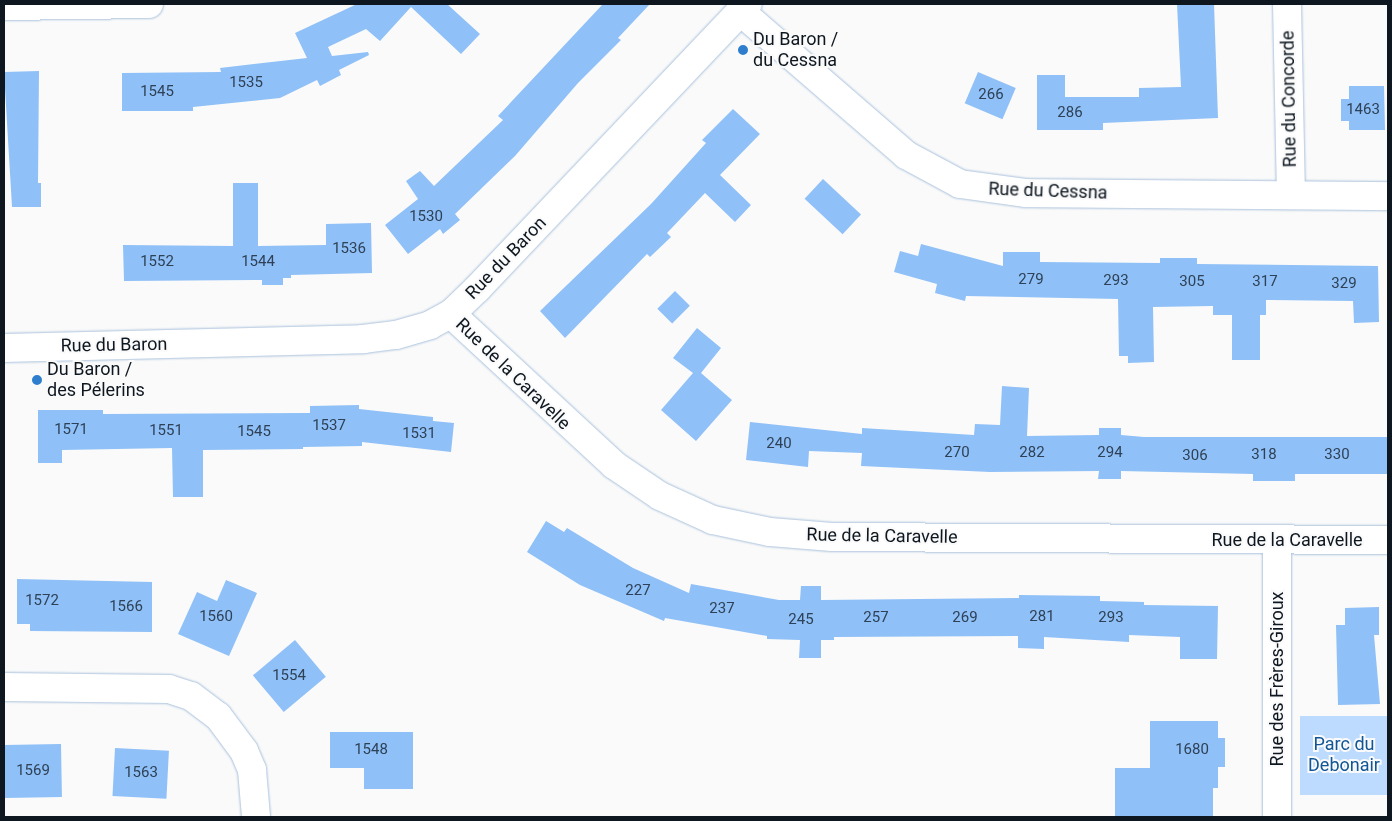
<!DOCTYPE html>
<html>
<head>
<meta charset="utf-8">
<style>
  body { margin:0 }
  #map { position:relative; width:1392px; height:821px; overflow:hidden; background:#fafafa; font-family:Roboto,sans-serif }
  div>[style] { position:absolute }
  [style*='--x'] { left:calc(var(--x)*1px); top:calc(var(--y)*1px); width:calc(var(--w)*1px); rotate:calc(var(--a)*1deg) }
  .green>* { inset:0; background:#bcdbfe; transform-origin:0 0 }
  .building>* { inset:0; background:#8fc0f7; transform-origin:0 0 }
  .roads { filter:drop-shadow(0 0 1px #a9c1dc) drop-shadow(0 0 1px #a9c1dc) }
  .minor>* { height:28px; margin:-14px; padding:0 14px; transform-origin:14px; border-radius:14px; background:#fff }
  .dots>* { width:14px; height:14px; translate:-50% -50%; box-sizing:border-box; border:2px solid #fafafa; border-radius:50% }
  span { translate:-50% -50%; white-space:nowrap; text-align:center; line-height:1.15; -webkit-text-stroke:4px #fafafa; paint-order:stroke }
  .number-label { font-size:15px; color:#2e4156 }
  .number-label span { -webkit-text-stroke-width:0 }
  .poi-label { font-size:18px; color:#0e1720 }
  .left { translate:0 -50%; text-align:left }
  .street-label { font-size:18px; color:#0e1720 }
  .park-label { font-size:18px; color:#105697 }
  .frame { position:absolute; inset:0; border:5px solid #0e1720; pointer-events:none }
</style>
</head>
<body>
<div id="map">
  <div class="green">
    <div style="left:1300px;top:716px;width:88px;height:79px"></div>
  </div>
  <div class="building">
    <div style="clip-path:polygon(357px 4px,447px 4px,480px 34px,461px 54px,411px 7px,380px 41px,366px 29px,328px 47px,332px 56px,368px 52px,369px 55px,339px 70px,341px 75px,320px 86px,317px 80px,280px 98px,193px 107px,193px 111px,122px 111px,122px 73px,221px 72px,220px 68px,307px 58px,295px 33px)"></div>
    <div style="clip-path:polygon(603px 4px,650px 4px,618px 38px,621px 40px,578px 83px,515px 156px,455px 214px,460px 220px,443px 234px,440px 229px,408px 254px,385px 225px,418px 199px,406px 181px,420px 171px,434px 186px,503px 120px,498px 116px)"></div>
    <div style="clip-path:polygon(1177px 4px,1214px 4px,1218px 118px,1103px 123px,1103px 130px,1037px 130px,1037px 75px,1065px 75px,1065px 97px,1139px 97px,1139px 88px,1181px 87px)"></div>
    <div style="clip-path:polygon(39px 71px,38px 183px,41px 183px,41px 207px,12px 207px,4px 72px)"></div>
    <div style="left:978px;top:72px;width:41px;height:34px;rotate:23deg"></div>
    <div style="clip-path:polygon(1349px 86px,1384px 86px,1385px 130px,1349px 130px,1349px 121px,1341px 121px,1341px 99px,1349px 99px)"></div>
    <div style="clip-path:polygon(733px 109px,760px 134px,720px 175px,751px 205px,735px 222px,705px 193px,667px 233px,671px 237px,650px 257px,647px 254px,565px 338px,540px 311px,651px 204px,706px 143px,702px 140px)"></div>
    <div style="left:823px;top:179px;width:52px;height:27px;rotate:43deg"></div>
    <div style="clip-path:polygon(233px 183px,258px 183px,258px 246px,326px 245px,326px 224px,371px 223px,372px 273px,291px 275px,291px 278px,283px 278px,283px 285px,262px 285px,262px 280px,124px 281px,123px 245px,233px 246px)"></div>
    <div style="clip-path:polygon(921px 244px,1003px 266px,1003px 252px,1040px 252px,1040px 262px,1160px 263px,1160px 258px,1197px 258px,1197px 264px,1378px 266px,1379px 322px,1354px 323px,1353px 301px,1266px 300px,1266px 315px,1260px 315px,1260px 360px,1232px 360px,1232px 315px,1213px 315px,1213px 306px,1153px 307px,1154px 362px,1128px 363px,1128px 356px,1119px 356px,1118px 299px,966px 296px,965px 301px,935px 293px,937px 284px,894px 272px,900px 251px,918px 256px)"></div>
    <div style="left:675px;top:291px;width:21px;height:25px;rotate:45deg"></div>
    <div style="clip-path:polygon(697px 328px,721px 348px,701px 373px,732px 400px,696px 441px,661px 410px,693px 373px,673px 358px)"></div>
    <div style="clip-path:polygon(1002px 386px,1029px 388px,1027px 436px,1099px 435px,1099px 428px,1121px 428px,1121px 435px,1144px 437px,1388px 437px,1388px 474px,1295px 474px,1295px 481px,1253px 481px,1253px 474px,1121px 471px,1121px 479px,1098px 479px,1099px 471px,990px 472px,861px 466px,862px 453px,809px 451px,808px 467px,746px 460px,750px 422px,862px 434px,862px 428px,974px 435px,975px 424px,1000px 425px)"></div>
    <div style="clip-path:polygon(359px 405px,359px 409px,433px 417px,433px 421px,454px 423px,451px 452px,362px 442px,362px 446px,303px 447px,303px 449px,203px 450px,203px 497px,173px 497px,172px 448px,62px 450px,62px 463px,38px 463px,38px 410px,103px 410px,103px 414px,310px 413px,310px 406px)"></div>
    <div style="clip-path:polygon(546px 521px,564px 532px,567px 528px,633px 568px,689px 593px,691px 584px,779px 600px,800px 600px,801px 586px,821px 586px,821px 600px,1019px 598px,1019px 595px,1100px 596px,1100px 601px,1144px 602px,1144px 605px,1218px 606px,1217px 659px,1180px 659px,1180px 637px,1129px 635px,1129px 642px,1044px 637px,1044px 649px,1018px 648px,1018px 636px,834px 637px,834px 640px,821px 640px,821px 658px,799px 658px,800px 640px,767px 639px,767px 636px,665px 618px,664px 621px,580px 585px,527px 552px)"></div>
    <div style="clip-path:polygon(17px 579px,152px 582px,152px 632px,30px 631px,30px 624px,17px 624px)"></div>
    <div style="clip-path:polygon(226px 580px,257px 593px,229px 656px,178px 634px,197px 592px,217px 601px)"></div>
    <div style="clip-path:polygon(1379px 607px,1379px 635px,1374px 635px,1380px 704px,1338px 705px,1336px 625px,1345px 625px,1345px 608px)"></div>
    <div style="left:295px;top:640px;width:48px;height:55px;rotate:50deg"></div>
    <div style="clip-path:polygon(1150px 721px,1218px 721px,1218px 738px,1225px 738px,1225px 767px,1218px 767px,1218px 788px,1213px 788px,1213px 817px,1115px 817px,1115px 768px,1150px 768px)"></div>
    <div style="clip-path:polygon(330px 732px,413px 732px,413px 789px,364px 789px,364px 768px,330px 768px)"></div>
    <div style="left:61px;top:744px;width:53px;height:57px;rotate:89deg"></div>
    <div style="left:115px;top:748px;width:54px;height:48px;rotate:3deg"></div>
  </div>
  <div class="roads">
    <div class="minor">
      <div style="--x:1287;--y:4;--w:191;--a:88.8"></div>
      <div style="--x:4;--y:6;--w:145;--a:-0.8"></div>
      <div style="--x:740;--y:11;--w:220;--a:40.9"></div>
      <div style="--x:906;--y:155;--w:61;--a:28.2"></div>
      <div style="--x:960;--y:184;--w:67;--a:7.8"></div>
      <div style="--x:1026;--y:193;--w:362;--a:0.5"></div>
      <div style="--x:451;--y:314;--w:222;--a:42.8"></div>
      <div style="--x:614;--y:465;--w:55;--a:34"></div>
      <div style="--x:660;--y:496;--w:58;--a:24.4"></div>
      <div style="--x:713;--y:520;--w:58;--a:11.9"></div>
      <div style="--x:770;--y:532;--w:62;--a:4.6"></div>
      <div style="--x:832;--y:537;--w:556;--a:0.31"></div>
      <div style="--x:4;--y:348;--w:359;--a:-1.4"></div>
      <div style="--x:363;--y:339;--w:33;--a:-7"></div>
      <div style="--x:396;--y:335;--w:35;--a:-16"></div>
      <div style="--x:430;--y:325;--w:24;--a:-28"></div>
      <div style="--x:451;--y:314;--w:36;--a:-44"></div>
      <div style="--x:477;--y:289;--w:393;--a:-46.5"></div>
      <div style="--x:4;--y:687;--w:165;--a:0.7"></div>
      <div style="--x:169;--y:689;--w:23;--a:18"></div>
      <div style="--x:191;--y:696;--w:34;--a:37"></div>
      <div style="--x:218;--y:716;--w:44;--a:53.4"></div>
      <div style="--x:244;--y:751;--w:21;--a:67"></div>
      <div style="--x:252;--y:770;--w:47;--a:85.1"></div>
      <div style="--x:1277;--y:817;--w:277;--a:-90"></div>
    </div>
  </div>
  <div class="dots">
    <div style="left:743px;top:50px;background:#2f7ecd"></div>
    <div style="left:37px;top:380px;background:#2f7ecd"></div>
  </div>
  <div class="number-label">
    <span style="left:246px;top:83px">1535</span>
    <span style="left:157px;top:92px">1545</span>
    <span style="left:991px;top:95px">266</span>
    <span style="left:1363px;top:110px">1463</span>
    <span style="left:1070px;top:113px">286</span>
    <span style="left:426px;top:217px">1530</span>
    <span style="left:349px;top:249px">1536</span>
    <span style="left:157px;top:262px">1552</span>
    <span style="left:258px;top:262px">1544</span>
    <span style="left:1031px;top:280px">279</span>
    <span style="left:1116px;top:281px">293</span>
    <span style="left:1192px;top:282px">305</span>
    <span style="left:1265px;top:282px">317</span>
    <span style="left:1344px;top:284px">329</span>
    <span style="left:329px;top:426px">1537</span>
    <span style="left:71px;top:430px">1571</span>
    <span style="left:166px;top:431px">1551</span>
    <span style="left:254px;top:432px">1545</span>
    <span style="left:419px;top:434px">1531</span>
    <span style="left:779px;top:444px">240</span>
    <span style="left:957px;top:453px">270</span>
    <span style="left:1032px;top:453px">282</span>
    <span style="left:1110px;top:453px">294</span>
    <span style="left:1264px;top:455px">318</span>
    <span style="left:1337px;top:455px">330</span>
    <span style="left:1195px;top:456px">306</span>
    <span style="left:638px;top:591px">227</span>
    <span style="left:42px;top:601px">1572</span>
    <span style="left:126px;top:607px">1566</span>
    <span style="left:722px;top:609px">237</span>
    <span style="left:216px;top:617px">1560</span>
    <span style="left:1042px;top:617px">281</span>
    <span style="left:876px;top:618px">257</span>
    <span style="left:965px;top:618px">269</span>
    <span style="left:1111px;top:618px">293</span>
    <span style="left:801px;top:620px">245</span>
    <span style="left:289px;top:676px">1554</span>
    <span style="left:371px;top:750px">1548</span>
    <span style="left:1192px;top:750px">1680</span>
    <span style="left:33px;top:771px">1569</span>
    <span style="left:141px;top:773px">1563</span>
  </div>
  <div class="poi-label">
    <span class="left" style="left:753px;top:50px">Du Baron /<br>du Cessna</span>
    <span class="left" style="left:47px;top:380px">Du Baron /<br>des Pélerins</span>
  </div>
  <div class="street-label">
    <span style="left:1289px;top:99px;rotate:-91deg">Rue du Concorde</span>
    <span style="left:1048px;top:191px;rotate:2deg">Rue du Cessna</span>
    <span style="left:506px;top:258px;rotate:-46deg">Rue du Baron</span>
    <span style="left:114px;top:345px;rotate:-1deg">Rue du Baron</span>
    <span style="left:513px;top:374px;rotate:44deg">Rue de la Caravelle</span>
    <span style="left:882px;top:536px;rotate:1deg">Rue de la Caravelle</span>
    <span style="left:1287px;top:540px">Rue de la Caravelle</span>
    <span style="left:1277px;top:679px;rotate:-90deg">Rue des Frères-Giroux</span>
  </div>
  <div class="park-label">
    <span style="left:1344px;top:755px">Parc du<br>Debonair</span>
  </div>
  <div class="frame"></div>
</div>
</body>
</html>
